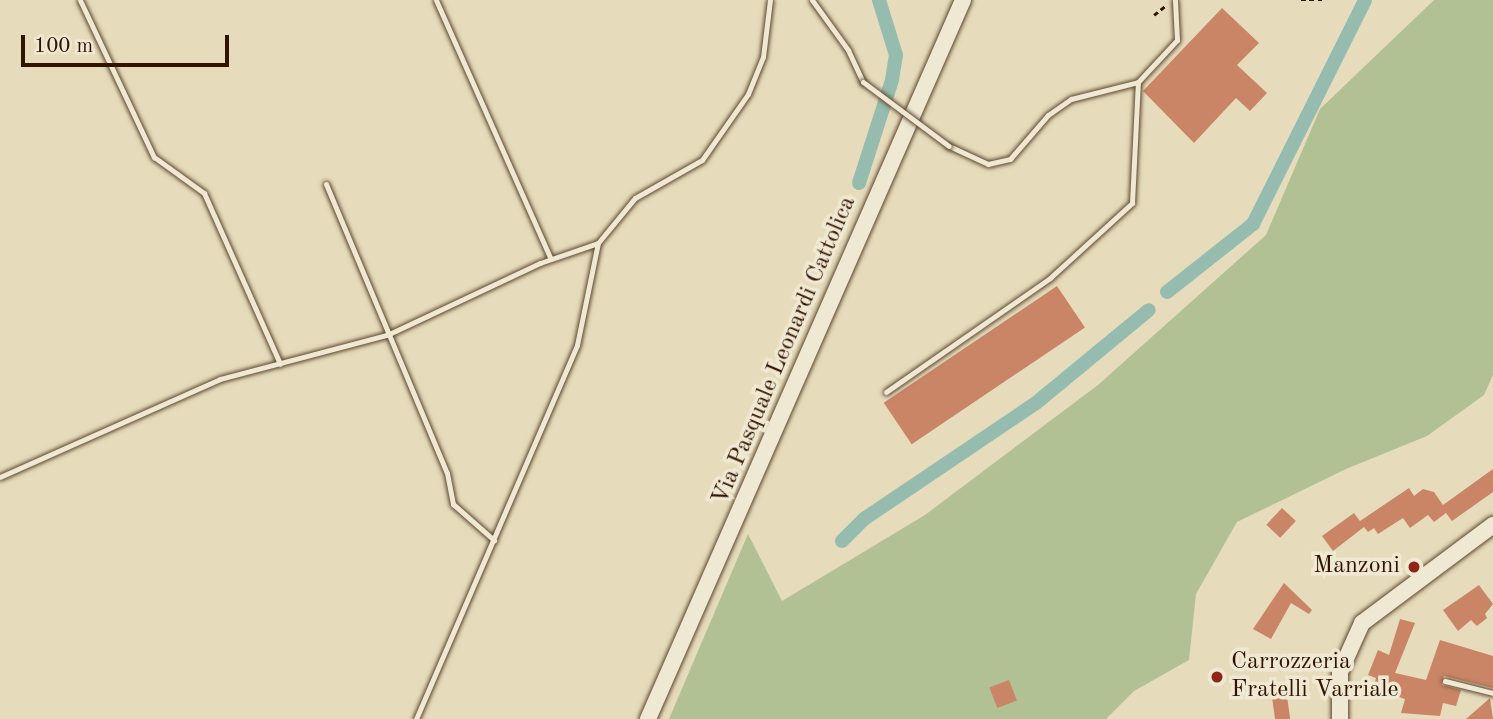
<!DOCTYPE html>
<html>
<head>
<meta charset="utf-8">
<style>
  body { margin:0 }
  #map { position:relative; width:1493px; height:719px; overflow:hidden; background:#e6dcbb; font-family:"Old Standard TT",serif }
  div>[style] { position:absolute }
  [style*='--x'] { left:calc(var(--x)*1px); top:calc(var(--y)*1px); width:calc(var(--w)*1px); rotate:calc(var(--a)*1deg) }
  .green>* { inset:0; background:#b1c193 }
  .canal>* { height:14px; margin:-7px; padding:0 7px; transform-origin:7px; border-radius:7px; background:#96bcb0 }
  .building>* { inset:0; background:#ca8466; transform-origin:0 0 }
  .path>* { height:2.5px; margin-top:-1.25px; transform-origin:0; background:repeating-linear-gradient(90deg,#311400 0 5px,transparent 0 8.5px) }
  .roads { filter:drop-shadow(0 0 2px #5e462f) drop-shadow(0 0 2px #5e462f) }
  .lane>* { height:5px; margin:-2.5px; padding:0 2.5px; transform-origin:2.5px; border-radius:2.5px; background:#efe8d3 }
  .secondary>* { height:16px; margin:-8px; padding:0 8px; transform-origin:8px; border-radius:8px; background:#efe8d3 }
  .bridges { filter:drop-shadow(0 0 2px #5e462f) drop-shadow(0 0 2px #5e462f) }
  .lane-bridge>* { height:5px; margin:-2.5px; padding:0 2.5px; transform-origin:2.5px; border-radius:2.5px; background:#efe8d3 }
  .dots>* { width:19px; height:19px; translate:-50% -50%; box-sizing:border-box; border:4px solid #efe8d3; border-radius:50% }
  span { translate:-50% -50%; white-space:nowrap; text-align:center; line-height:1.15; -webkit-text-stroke:7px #efe8d3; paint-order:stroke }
  .street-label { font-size:24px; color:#311400 }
  .poi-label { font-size:24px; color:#311400 }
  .right { translate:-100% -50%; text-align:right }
  .left { translate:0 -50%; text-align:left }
  .scale { position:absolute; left:21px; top:35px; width:208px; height:32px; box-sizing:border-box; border:4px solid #311400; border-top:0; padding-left:9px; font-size:21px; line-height:24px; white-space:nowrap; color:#311400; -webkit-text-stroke:5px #efe8d3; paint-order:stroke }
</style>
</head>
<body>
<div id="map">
  <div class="green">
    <div style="clip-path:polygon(1434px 0,1493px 0,1493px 375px,1484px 395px,1427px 436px,1346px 469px,1237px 522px,1196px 594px,1189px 660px,1134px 691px,1106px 719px,669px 719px,748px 534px,782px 601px,925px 515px,1098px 385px,1266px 235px,1320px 109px)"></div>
  </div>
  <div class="canal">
    <div style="--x:859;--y:183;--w:108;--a:-72.2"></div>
    <div style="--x:892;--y:80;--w:25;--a:-81"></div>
    <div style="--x:896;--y:55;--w:58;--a:-107.2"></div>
    <div style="--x:1167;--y:292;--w:110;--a:-38.3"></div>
    <div style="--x:1253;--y:224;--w:250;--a:-63.4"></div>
    <div style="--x:842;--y:541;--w:31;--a:-45"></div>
    <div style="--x:864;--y:519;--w:207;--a:-34"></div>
    <div style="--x:1036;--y:403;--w:146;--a:-39.5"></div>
  </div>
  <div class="building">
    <div style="clip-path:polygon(1222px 8px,1259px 43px,1237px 65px,1267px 93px,1250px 111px,1236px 98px,1194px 143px,1143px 91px)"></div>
    <div style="left:1057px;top:286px;width:50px;height:209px;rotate:56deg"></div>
    <div style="clip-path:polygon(1493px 469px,1493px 492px,1452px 521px,1446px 513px,1434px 522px,1428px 515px,1410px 528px,1403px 518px,1378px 534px,1374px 528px,1368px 532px,1364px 527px,1333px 551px,1322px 536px,1354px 513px,1360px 521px,1409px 488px,1414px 496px,1423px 489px,1434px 492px,1443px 505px)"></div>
    <div style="left:1282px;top:508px;width:19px;height:23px;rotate:43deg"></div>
    <div style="clip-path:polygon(1284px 583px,1312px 610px,1309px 614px,1291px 603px,1271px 639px,1253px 629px)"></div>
    <div style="clip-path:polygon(1479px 585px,1493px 604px,1485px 614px,1487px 618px,1477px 626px,1471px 620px,1458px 631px,1443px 610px)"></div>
    <div style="clip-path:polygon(1400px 619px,1415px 623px,1395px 673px,1426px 680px,1440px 640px,1493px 656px,1493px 688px,1444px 676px,1442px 685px,1461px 690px,1456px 706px,1443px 703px,1440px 716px,1401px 713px,1405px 699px,1373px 688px,1376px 678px,1368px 675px,1378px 650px,1389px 655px)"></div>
    <div style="left:1009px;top:680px;width:22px;height:21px;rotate:69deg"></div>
    <div style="left:1286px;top:689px;width:30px;height:15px;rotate:82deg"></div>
    <div style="clip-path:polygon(1490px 698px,1493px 719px,1466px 719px)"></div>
  </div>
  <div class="path">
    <div style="--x:1301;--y:0;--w:21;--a:0"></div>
    <div style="--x:1154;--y:15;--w:14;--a:-39"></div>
  </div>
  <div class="roads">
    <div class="lane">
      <div style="--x:80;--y:0;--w:174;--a:64.8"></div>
      <div style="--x:154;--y:157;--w:62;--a:35.8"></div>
      <div style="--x:204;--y:193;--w:187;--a:66"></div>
      <div style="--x:436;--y:0;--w:283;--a:66.1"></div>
      <div style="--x:812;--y:0;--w:62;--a:54.2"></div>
      <div style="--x:848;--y:50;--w:35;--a:65"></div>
      <div style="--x:949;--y:146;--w:43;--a:24.8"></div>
      <div style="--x:988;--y:164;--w:23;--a:-13"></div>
      <div style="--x:1010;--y:159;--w:58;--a:-49.2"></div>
      <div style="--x:1048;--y:115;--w:28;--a:-35"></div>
      <div style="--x:1071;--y:99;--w:69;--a:-14.2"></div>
      <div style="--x:1138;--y:82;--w:57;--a:-47.1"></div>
      <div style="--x:1177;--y:40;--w:40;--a:-92.9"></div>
      <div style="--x:326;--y:184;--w:313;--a:67.3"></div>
      <div style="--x:447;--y:473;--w:32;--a:79"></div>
      <div style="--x:453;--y:504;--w:55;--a:41.3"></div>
      <div style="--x:886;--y:392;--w:200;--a:-34.8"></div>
      <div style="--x:1050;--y:278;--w:111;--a:-42.4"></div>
      <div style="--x:1132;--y:203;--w:121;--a:-87.2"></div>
      <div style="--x:0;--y:477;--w:241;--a:-24"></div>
      <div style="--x:220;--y:379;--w:173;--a:-14.8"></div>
      <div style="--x:387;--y:335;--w:169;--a:-25.2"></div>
      <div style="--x:540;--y:263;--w:61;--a:-19"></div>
      <div style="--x:1445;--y:681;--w:49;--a:14"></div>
      <div style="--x:416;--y:719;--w:407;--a:-66.7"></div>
      <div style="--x:577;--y:345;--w:104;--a:-78.4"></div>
      <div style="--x:598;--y:243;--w:58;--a:-50.6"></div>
      <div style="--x:635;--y:198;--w:77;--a:-29.6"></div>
      <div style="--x:702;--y:160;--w:80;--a:-55.1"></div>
      <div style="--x:748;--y:94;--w:40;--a:-68"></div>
      <div style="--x:763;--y:57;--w:57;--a:-83"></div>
    </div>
    <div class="secondary">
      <div style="--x:648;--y:719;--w:785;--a:-66.34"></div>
      <div style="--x:1340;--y:719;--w:47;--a:-90"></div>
      <div style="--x:1340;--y:672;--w:54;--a:-65.8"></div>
      <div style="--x:1362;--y:623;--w:164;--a:-36.8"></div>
    </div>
  </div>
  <div class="bridges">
    <div class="lane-bridge">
      <div style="--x:863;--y:82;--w:107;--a:36.7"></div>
    </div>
  </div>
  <div class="dots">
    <div style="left:1414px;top:567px;background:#8f2418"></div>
    <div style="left:1217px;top:677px;background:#8f2418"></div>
  </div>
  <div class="street-label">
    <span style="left:785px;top:351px;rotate:-67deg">Via Pasquale Leonardi Cattolica</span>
  </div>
  <div class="poi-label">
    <span class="right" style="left:1400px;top:567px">Manzoni</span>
    <span class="left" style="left:1231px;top:677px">Carrozzeria<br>Fratelli Varriale</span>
  </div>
  <div class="scale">100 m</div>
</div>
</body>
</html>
